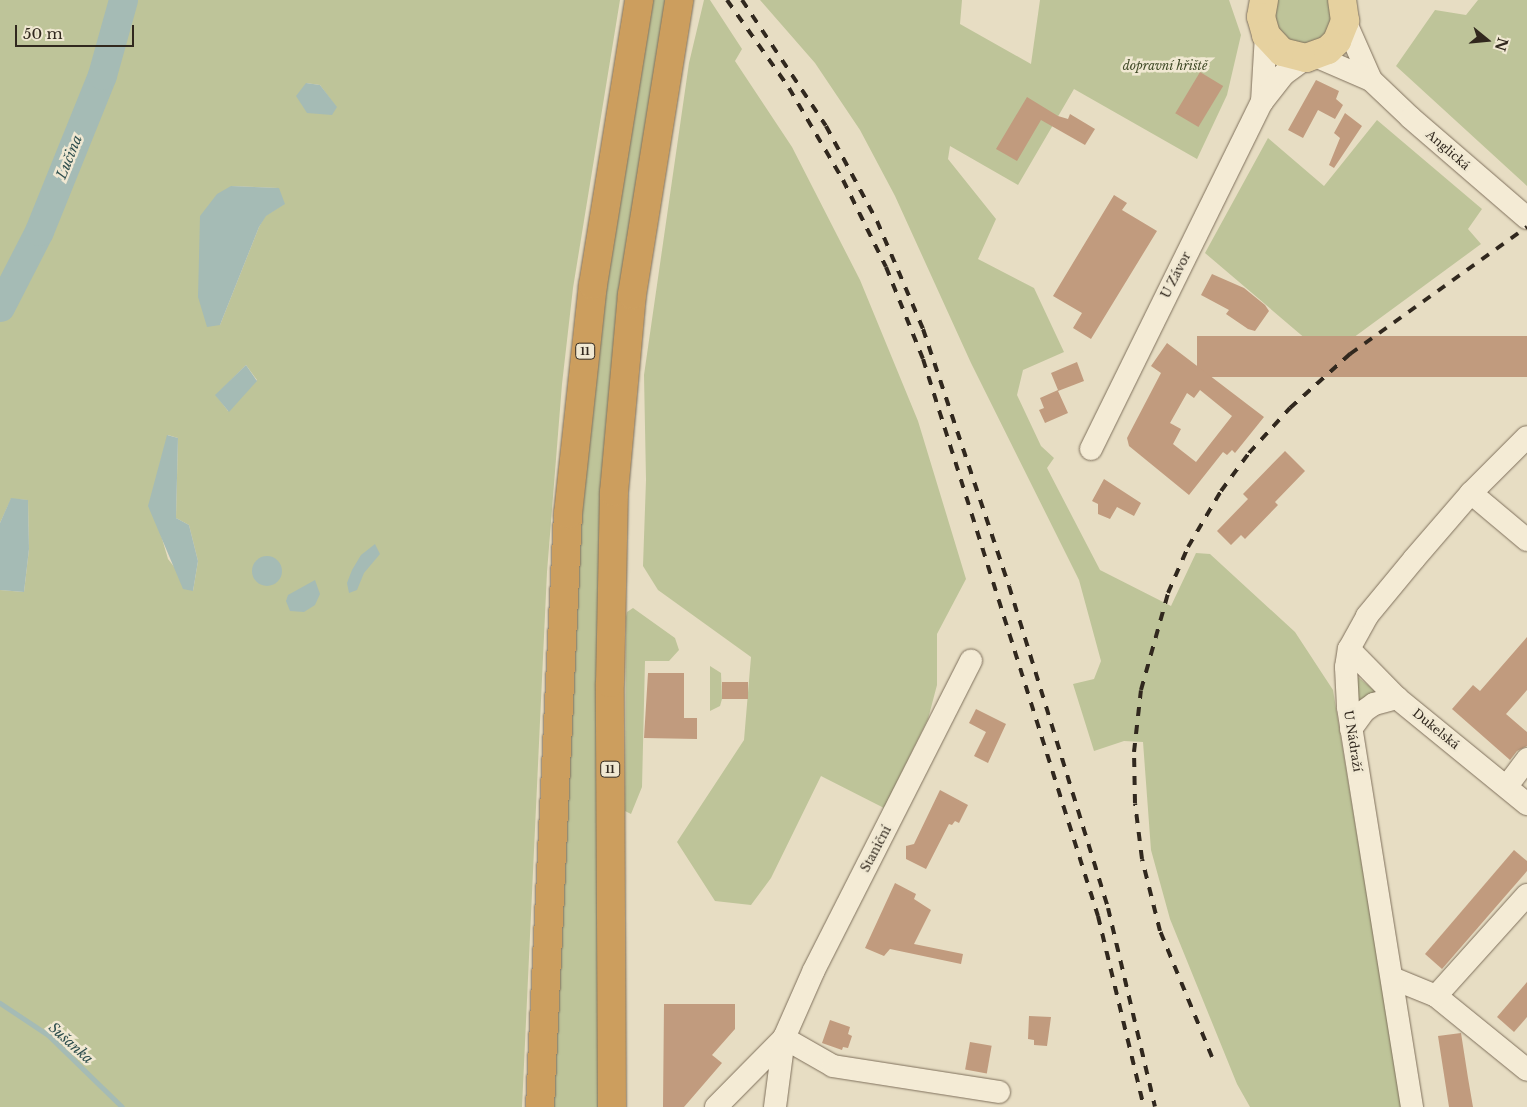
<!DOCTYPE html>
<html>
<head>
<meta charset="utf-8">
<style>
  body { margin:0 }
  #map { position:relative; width:1527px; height:1107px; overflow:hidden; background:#e7ddc3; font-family:"Libre Baskerville",serif }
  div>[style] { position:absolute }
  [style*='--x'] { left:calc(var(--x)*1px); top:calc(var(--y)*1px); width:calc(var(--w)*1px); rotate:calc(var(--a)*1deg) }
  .green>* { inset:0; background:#bec499 }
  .water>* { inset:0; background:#a5bbb5 }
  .round { border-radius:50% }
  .stream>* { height:5px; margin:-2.5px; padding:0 2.5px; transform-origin:2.5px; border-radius:2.5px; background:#a5bbb5 }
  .river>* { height:29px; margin:-14.5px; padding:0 14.5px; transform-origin:14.5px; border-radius:14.5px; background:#a5bbb5 }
  .building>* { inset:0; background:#c19b7e; transform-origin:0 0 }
  .roads { filter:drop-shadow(0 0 1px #7f705c) drop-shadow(0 0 1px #7f705c) }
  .minor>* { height:22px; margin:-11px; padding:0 11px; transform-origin:11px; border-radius:11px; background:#f4ebd5 }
  .major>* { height:28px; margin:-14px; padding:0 14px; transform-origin:14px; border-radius:14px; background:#e6d19f }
  .highway>* { height:28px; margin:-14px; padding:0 14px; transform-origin:14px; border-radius:14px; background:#cc9e5e }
  .rail>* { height:4px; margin-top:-2px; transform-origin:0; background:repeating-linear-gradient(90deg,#31281e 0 9px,transparent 0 18px) }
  span { translate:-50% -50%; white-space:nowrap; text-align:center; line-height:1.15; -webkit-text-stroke:5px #f0e8d2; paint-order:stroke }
  .shield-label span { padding:1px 4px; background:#f0e8d2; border:1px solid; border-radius:4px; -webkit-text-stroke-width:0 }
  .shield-label { font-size:11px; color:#31281e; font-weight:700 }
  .park-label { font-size:12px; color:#414b28; font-style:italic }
  .street-label { font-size:12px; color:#31281e }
  .water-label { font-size:14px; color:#2f4f4e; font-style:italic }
  .north { position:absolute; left:1462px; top:15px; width:50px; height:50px; -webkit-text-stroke:4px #f0e8d2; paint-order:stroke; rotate:107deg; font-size:14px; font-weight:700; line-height:20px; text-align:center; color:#31281e }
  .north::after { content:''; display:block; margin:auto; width:18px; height:22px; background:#31281e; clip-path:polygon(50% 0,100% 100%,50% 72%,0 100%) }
  .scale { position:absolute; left:15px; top:25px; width:119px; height:22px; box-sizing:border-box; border:2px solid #31281e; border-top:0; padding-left:6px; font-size:15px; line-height:18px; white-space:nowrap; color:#31281e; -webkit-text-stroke:4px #f0e8d2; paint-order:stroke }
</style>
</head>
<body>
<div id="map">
  <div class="green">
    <div style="clip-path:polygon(evenodd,0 0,620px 0,573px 288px,562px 384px,547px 572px,522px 1107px,0 1107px,0 590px,24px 592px,29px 549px,28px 500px,11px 499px,0 523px,0 0,306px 83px,320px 85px,336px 107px,306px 83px,0 0,231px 186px,278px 188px,284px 204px,265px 216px,259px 227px,220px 325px,231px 186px,0 0,246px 365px,257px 380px,228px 411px,216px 395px,246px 365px,0 0,168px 435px,178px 438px,176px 518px,189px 525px,198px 561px,193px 591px,168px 559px,161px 535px,159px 467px,168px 435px)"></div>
    <div style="clip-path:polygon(651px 0,669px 0,634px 207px,603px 1107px,549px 1107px,572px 605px,590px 384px)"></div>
    <div style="clip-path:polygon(704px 0,710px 0,742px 49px,735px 61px,792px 147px,860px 280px,918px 421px,966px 579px,937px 634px,937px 685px,928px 719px,884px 808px,821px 776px,771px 878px,751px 905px,715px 901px,677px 842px,744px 740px,751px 657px,658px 590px,643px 566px,646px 480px,644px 375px,689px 63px)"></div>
    <div style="clip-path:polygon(760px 0,962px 0,960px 24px,1031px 64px,1040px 0,1229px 0,1241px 35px,1227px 95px,1197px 159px,1074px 89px,1018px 185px,950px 146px,948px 159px,996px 219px,978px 259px,1034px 288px,1064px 352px,1023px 370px,1017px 395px,1041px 446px,1054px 458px,1047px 468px,1100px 570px,1171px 606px,1196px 553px,1210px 554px,1295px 632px,1333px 690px,1402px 1107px,1250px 1107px,1237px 1084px,1170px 919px,1151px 850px,1143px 742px,1124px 741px,1094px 751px,1073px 684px,1094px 679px,1101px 661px,1079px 580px,971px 363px,895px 196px,860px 130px,815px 63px)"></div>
    <div style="clip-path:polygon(1276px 0,1330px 0,1334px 16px,1327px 35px,1309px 45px,1290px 42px,1276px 28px,1273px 9px)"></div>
    <div style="clip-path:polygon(1478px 0,1527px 0,1527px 186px,1396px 66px,1435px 10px,1466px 15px)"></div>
    <div style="clip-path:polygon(1377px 120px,1482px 209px,1468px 229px,1481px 244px,1327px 357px,1205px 253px,1268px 138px,1324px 186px)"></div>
    <div style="clip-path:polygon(633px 608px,675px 638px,679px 650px,669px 661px,645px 661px,642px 787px,631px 814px,625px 811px,626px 617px,627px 612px)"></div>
    <div style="clip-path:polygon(710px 666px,721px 673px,722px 699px,720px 706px,710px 711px)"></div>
    <div style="clip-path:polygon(1358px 677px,1376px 692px,1359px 704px,1356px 679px)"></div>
  </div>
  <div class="water">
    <div style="clip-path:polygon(306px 83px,320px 85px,337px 107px,332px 115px,307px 113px,296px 96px)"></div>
    <div style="clip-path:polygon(231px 186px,279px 188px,285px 204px,266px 216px,259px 227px,220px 325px,207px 327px,198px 297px,200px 216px,217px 194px)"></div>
    <div style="clip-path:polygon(246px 365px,257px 381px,229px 412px,215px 395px)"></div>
    <div style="clip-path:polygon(167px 435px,178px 438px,176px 518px,189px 525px,198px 561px,193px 591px,183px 589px,148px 506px)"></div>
    <div style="clip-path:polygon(11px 498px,28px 500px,29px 549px,24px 592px,0 590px,0 523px)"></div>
    <div style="clip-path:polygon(375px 544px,380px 554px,364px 573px,357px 590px,349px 593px,347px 583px,352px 570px,361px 555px)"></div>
    <div class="round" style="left:252px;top:556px;width:30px;height:30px"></div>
    <div style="clip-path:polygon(315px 580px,320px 594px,315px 605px,304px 612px,290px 611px,286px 601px,288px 595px)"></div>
  </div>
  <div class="stream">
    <div style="--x:0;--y:1003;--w:58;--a:33.7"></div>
    <div style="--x:48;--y:1035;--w:103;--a:44.2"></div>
  </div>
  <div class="river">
    <div style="--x:0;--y:307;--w:85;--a:-62.8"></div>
    <div style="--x:39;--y:231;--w:168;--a:-68"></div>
    <div style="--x:102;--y:75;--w:78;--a:-74.4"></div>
  </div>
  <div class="building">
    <div style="left:1200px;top:72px;width:27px;height:48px;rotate:31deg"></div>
    <div style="clip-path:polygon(1316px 80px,1339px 91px,1336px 99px,1343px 105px,1335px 119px,1318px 110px,1303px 138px,1288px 130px)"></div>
    <div style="clip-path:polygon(1027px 97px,1058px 116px,1068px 119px,1070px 114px,1095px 129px,1085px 145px,1041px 120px,1017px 161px,996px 149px)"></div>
    <div style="clip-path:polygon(1345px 113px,1362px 126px,1334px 168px,1329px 165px,1340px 138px,1334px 133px)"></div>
    <div style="clip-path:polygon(1114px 195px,1127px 203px,1122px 210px,1157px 231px,1091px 339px,1073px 328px,1082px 313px,1053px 296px)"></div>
    <div style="clip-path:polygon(1212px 274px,1244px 288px,1265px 305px,1269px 311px,1255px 331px,1248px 329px,1226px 314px,1229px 310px,1201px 295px)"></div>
    <div style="left:1527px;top:336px;width:41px;height:330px;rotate:90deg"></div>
    <div style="clip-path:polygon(evenodd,1167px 343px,1264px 417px,1235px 453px,1232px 450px,1227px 455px,1223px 452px,1189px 495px,1129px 446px,1127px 438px,1161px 373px,1151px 366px,1167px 343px,1200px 390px,1232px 416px,1196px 462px,1173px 444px,1181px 429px,1170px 423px,1187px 393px,1194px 398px,1200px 390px)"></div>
    <div style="clip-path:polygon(1077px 362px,1084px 381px,1058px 391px,1068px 413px,1045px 423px,1039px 410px,1044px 408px,1040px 398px,1058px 390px,1051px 373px)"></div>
    <div style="clip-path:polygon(1285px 451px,1305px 471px,1275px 502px,1278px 505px,1245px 539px,1241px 535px,1231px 545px,1217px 531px,1248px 499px,1243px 494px)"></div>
    <div style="clip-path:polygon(1104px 479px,1141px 503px,1134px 516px,1117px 507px,1110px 519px,1098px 514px,1098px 504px,1092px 501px)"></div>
    <div style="clip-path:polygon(1527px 637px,1527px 690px,1506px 714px,1527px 732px,1527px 746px,1517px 751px,1510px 760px,1452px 709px,1473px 685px,1480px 691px)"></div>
    <div style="clip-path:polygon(648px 673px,684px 673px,684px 718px,697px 718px,697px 739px,644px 738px)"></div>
    <div style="left:722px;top:682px;width:26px;height:17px"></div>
    <div style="clip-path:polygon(976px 709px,1006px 724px,988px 763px,974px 756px,986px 732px,969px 723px)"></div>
    <div style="clip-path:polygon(940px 790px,968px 805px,959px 823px,955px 821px,952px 825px,949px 824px,926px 869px,906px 859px,906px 846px,914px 844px)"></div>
    <div style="clip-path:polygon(1514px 850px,1527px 861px,1527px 871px,1442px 969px,1425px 954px)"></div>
    <div style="clip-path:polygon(895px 883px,916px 894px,914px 899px,931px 910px,914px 944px,963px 954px,961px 964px,890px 949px,884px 956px,865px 948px)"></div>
    <div style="clip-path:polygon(1527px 982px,1527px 1017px,1514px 1032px,1497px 1017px)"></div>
    <div style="clip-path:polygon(664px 1004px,735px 1004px,735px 1029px,712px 1055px,722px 1063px,684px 1107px,663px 1107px)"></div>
    <div style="clip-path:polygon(1029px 1016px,1051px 1017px,1047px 1046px,1034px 1045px,1034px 1040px,1028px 1039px)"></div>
    <div style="clip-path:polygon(830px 1020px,850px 1027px,848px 1034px,852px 1036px,848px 1048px,843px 1047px,842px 1050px,822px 1043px)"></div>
    <div style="clip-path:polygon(1461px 1033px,1468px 1078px,1473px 1107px,1449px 1107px,1438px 1036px)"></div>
    <div style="left:970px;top:1042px;width:22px;height:28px;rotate:10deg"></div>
  </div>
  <div class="roads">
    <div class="minor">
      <div style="--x:1345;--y:21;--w:64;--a:66.2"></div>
      <div style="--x:1315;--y:56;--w:61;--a:23.2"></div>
      <div style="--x:1371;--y:80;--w:55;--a:43.5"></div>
      <div style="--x:1411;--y:118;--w:153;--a:40.8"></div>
      <div style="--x:1262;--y:102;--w:67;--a:-86.6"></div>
      <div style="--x:1091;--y:449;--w:387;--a:-63.8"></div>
      <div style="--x:1262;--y:102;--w:36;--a:-52"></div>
      <div style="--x:1284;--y:74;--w:27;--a:-36"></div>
      <div style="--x:1471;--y:493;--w:73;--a:40"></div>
      <div style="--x:1349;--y:649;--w:69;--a:45.6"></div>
      <div style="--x:1397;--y:698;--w:168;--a:39.2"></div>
      <div style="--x:1351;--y:729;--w:22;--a:-54"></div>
      <div style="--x:1364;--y:711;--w:12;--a:-35"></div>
      <div style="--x:1374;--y:704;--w:24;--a:-15"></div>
      <div style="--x:1507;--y:786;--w:34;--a:-53"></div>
      <div style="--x:1392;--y:978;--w:48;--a:22.2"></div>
      <div style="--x:1436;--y:996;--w:117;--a:39.1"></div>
      <div style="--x:1436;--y:996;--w:136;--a:-48"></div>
      <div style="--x:716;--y:1107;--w:97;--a:-45.4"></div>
      <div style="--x:784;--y:1038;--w:74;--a:-66.2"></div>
      <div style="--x:814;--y:970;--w:347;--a:-63.1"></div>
      <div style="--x:775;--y:1107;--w:70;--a:-82.6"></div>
      <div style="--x:784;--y:1038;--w:56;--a:29.7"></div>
      <div style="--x:833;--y:1066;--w:168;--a:8.9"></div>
      <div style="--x:1412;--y:1107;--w:405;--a:-99.1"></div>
      <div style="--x:1348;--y:707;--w:40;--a:-92.9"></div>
      <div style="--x:1346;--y:667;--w:18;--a:-81"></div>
      <div style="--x:1349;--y:649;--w:38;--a:-61"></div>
      <div style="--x:1367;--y:616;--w:74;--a:-50.5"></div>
      <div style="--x:1414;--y:559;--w:87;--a:-49.2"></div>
      <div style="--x:1471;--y:493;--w:79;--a:-45"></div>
    </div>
    <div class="major">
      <div style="--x:1264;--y:0;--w:17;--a:100"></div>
      <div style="--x:1261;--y:17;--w:19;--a:74"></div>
      <div style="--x:1266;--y:35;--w:23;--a:47"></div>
      <div style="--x:1282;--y:52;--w:25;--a:14"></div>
      <div style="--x:1306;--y:58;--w:23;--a:-20"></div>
      <div style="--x:1328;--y:50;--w:13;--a:-45"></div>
      <div style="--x:1337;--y:41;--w:22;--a:-68"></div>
      <div style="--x:1345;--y:21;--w:21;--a:-98"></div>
    </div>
    <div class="highway">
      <div style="--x:540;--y:1107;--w:594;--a:-87.3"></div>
      <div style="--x:568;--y:514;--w:230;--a:-83.8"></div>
      <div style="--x:593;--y:285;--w:289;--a:-80.8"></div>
      <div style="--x:612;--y:1107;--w:424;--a:-90.3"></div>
      <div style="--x:610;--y:683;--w:191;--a:-88.8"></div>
      <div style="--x:614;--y:492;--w:198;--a:-84.8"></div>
      <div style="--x:632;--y:295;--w:299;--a:-80.9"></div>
    </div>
  </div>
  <div class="rail">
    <div style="--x:727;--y:0;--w:108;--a:54.8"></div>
    <div style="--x:789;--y:88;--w:107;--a:59.6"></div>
    <div style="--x:843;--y:180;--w:97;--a:63.7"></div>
    <div style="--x:886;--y:267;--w:99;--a:68.1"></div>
    <div style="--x:923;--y:359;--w:584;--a:72.56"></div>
    <div style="--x:1098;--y:916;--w:196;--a:76.5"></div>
    <div style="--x:742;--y:0;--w:151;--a:56.3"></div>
    <div style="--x:826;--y:126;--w:108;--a:61.8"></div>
    <div style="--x:877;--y:221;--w:117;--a:66.9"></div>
    <div style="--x:923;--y:329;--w:271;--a:71.5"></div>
    <div style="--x:1009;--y:586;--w:337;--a:72.9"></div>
    <div style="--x:1108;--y:908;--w:204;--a:76.7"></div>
    <div style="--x:1212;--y:1057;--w:136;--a:-112.4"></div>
    <div style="--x:1160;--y:931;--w:74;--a:-104"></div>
    <div style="--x:1142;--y:859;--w:56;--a:-97.1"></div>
    <div style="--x:1135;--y:803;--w:51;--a:-91.1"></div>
    <div style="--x:1134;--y:752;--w:62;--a:-83.6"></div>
    <div style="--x:1141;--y:690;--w:101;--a:-74.4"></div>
    <div style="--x:1168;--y:593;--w:50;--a:-66.5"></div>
    <div style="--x:1188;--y:547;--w:65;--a:-59.5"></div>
    <div style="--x:1221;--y:491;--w:47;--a:-53.6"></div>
    <div style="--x:1249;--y:453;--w:61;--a:-47.7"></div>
    <div style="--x:1290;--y:408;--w:81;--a:-42"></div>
    <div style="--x:1350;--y:354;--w:218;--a:-35.7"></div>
  </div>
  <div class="shield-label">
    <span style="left:585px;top:351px">11</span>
    <span style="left:610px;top:769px">11</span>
  </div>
  <div class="park-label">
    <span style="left:1165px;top:66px">dopravní hřiště</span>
  </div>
  <div class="street-label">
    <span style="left:1448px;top:150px;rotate:41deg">Anglická</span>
    <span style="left:1176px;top:275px;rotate:-63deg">U Závor</span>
    <span style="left:1436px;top:729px;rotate:39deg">Dukelská</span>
    <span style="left:1353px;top:741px;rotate:81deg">U Nádraží</span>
    <span style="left:876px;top:849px;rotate:-62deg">Staniční</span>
  </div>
  <div class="water-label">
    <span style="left:69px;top:157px;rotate:-68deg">Lučina</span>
    <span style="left:71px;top:1043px;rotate:42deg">Sušanka</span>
  </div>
  <div class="north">N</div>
  <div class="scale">50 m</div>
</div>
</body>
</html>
